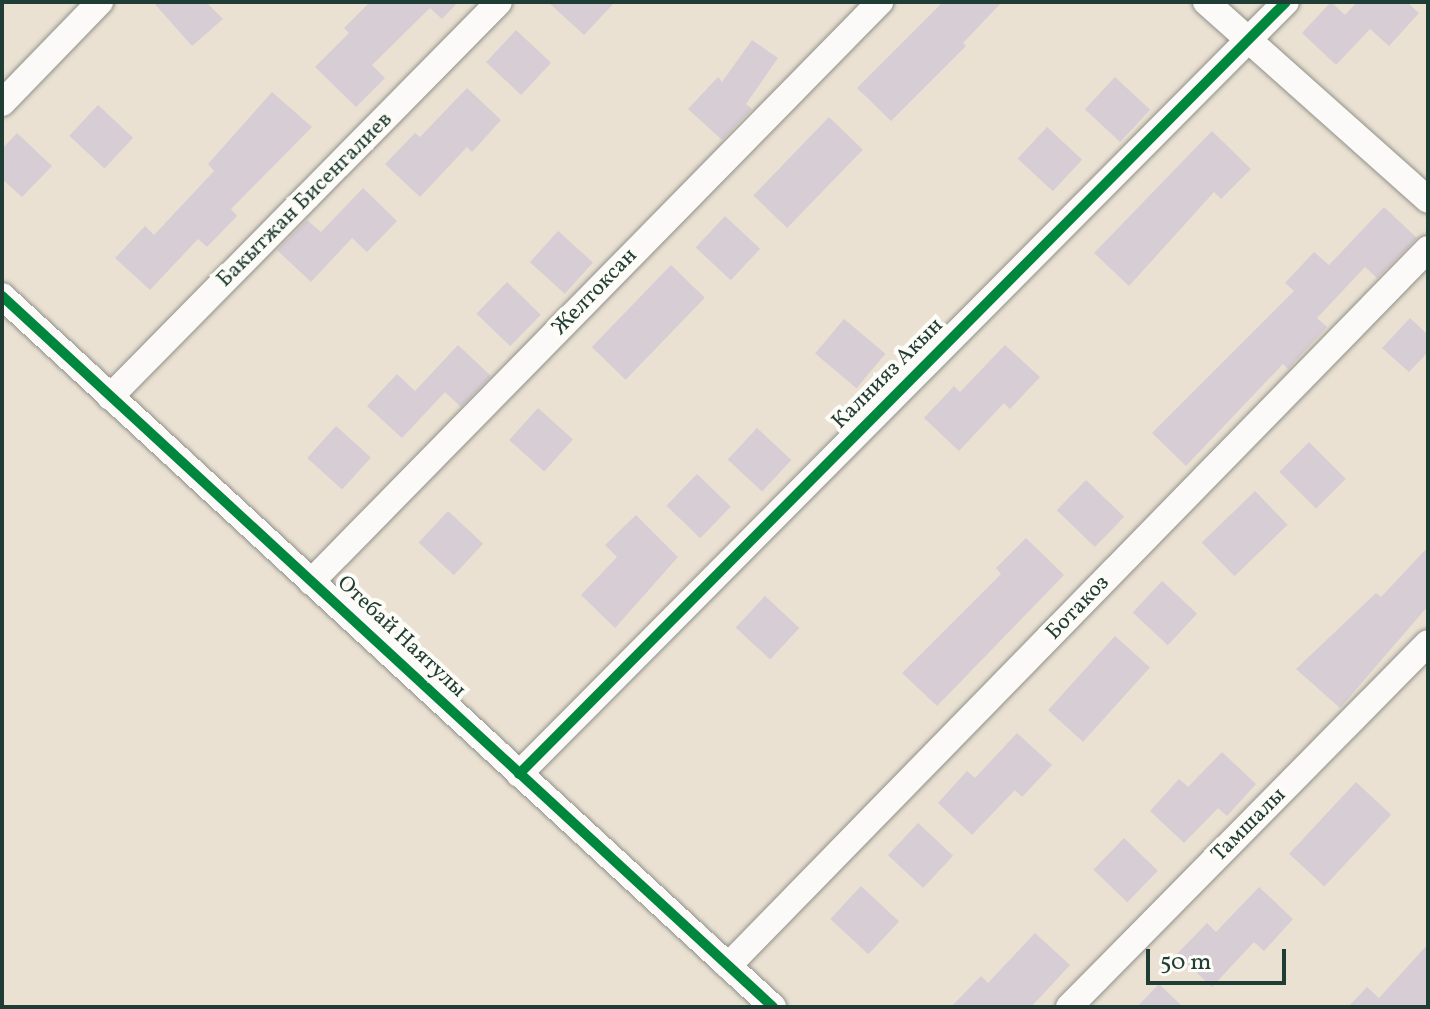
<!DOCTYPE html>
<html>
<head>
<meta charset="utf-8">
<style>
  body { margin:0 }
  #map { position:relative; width:1430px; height:1009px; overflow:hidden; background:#eae1d3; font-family:Vollkorn,serif }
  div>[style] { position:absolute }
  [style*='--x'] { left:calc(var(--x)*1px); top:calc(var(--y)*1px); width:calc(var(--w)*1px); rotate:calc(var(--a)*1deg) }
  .building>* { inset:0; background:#d7cdd4; transform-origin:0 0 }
  .roads { filter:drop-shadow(0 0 2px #909188) drop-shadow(0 0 2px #909188) }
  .minor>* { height:26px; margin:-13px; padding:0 13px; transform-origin:13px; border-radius:13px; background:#fcfaf8 }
  .cycleway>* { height:10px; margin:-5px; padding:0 5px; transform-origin:5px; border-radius:5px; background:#00873e }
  span { translate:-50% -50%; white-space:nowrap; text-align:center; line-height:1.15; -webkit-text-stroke:8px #fdfcf7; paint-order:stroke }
  .street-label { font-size:22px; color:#1f3d34 }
  .frame { position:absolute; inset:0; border:4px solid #1f3d34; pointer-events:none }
  .scale { position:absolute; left:1146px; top:949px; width:140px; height:36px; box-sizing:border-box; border:4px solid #1f3d34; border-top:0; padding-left:10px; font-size:24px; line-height:28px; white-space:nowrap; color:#1f3d34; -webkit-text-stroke:6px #fdfcf7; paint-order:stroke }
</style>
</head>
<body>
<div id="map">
  <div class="building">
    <div style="clip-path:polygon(153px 2px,206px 2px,223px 19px,192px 46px)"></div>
    <div style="clip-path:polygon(370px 2px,458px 2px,442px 19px,430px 8px,372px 65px,385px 78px,356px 107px,315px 67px,349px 33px,344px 28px)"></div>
    <div style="clip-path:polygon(548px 2px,615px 2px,584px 35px)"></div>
    <div style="clip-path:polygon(943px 2px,1002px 2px,963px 43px,966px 46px,891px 121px,857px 88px)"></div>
    <div style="clip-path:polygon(1331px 2px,1345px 15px,1357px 2px,1407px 2px,1419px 13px,1389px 46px,1370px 29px,1336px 65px,1302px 33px)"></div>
    <div style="left:516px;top:30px;width:48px;height:44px;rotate:43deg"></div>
    <div style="clip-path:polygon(752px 40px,778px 58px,746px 104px,752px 109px,722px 140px,688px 109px,718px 77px,722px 82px)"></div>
    <div style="left:1115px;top:77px;width:48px;height:44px;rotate:43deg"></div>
    <div style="clip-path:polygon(467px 88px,501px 120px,472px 152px,467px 147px,420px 197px,385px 164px,415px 133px,420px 137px)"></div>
    <div style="clip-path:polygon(272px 92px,312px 127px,231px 209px,237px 216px,207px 247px,198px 239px,150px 290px,115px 258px,145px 226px,154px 235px,214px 171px,208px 164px)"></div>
    <div style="left:98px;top:105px;width:48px;height:42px;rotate:43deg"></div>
    <div style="left:829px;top:117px;width:47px;height:109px;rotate:44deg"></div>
    <div style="left:1047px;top:127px;width:48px;height:43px;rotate:43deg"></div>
    <div style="clip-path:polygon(1212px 131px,1251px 169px,1221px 199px,1214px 192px,1129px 286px,1094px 253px)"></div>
    <div style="clip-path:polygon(17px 133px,52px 166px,22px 197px,2px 179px,2px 149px)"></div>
    <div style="clip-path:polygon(363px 188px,397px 221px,367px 252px,352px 238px,311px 282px,277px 250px,307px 220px,321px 232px)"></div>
    <div style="clip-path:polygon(1384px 207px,1417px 238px,1377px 278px,1365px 267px,1317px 318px,1327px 327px,1288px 369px,1283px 364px,1186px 466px,1152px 433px,1294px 291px,1285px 283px,1314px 252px,1329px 265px)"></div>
    <div style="left:725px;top:216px;width:48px;height:43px;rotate:43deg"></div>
    <div style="left:558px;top:231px;width:47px;height:42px;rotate:42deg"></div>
    <div style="left:671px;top:265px;width:47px;height:114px;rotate:44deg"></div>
    <div style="left:507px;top:282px;width:47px;height:44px;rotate:44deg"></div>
    <div style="clip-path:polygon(1410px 318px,1428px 335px,1428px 352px,1409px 372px,1382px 348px)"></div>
    <div style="left:844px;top:319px;width:54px;height:45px;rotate:40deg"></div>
    <div style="clip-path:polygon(458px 345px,491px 376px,461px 407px,445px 392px,402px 438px,367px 406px,397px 374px,415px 391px)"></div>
    <div style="clip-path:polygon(1005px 345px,1040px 377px,1010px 409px,1004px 403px,959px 451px,924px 418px,954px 386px,960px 392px)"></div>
    <div style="left:538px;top:408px;width:47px;height:43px;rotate:42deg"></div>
    <div style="left:336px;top:426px;width:47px;height:43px;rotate:42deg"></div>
    <div style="left:757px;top:428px;width:47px;height:43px;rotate:43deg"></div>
    <div style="left:1309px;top:442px;width:52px;height:42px;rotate:45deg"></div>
    <div style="left:697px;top:474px;width:47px;height:44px;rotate:44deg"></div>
    <div style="left:1086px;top:480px;width:53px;height:42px;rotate:44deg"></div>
    <div style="left:1255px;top:491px;width:47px;height:74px;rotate:46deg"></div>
    <div style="left:448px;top:511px;width:48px;height:43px;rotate:43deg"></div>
    <div style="clip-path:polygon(636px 515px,678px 557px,615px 628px,581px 595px,617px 557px,605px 545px)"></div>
    <div style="clip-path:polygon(1026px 538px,1064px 575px,937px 706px,902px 673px,1001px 574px,996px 568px)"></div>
    <div style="clip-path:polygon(1428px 547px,1428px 606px,1340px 708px,1296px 669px,1376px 593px,1381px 597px)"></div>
    <div style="left:1162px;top:581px;width:48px;height:43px;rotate:43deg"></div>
    <div style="left:765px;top:596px;width:47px;height:43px;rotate:43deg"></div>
    <div style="left:1115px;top:636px;width:47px;height:100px;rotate:42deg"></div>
    <div style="clip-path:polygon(1017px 733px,1052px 765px,1022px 797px,1015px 790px,972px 835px,938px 803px,967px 771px,975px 778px)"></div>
    <div style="clip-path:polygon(1222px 752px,1256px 784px,1227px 816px,1218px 808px,1184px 843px,1150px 811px,1179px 779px,1188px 787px)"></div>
    <div style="left:1356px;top:782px;width:48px;height:98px;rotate:43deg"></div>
    <div style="left:918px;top:823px;width:48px;height:44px;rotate:43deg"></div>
    <div style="left:1124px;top:838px;width:47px;height:44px;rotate:44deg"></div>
    <div style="left:861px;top:886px;width:52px;height:45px;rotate:43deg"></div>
    <div style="clip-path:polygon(1259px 887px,1293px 919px,1264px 951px,1254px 942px,1212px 987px,1177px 954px,1207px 923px,1216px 932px)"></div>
    <div style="clip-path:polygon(1035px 933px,1070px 965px,1031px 1007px,951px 1007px,981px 976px,988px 983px)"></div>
    <div style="clip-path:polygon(1428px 944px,1428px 1007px,1348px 1007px,1367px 987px,1379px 998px)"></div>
    <div style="clip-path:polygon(1159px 984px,1183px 1007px,1137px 1007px)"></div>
  </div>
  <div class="roads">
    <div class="minor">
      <div style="--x:1206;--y:2;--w:297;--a:41.7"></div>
      <div style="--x:2;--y:103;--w:141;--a:-45.9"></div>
      <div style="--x:2;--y:296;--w:1049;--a:42.68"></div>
      <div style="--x:110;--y:397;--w:554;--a:-45.44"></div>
      <div style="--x:311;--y:582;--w:813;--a:-45.55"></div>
      <div style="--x:519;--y:774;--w:1088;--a:-45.19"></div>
      <div style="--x:728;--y:966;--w:1002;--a:-45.69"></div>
      <div style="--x:1069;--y:1007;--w:511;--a:-45.4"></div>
    </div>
  </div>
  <div class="cycleway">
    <div style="--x:2;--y:296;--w:1049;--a:42.68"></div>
    <div style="--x:519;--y:774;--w:1088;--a:-45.19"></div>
  </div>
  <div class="street-label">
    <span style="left:305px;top:200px;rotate:-45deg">Бакытжан Бисенгалиев</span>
    <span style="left:595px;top:292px;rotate:-46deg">Желтоксан</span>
    <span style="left:888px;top:374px;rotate:-45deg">Калнияз Акын</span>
    <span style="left:1078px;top:608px;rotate:-46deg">Ботакоз</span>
    <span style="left:401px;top:637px;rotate:43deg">Отебай Наятулы</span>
    <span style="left:1249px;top:825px;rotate:-45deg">Тамшалы</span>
  </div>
  <div class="frame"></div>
  <div class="scale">50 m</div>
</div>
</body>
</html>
